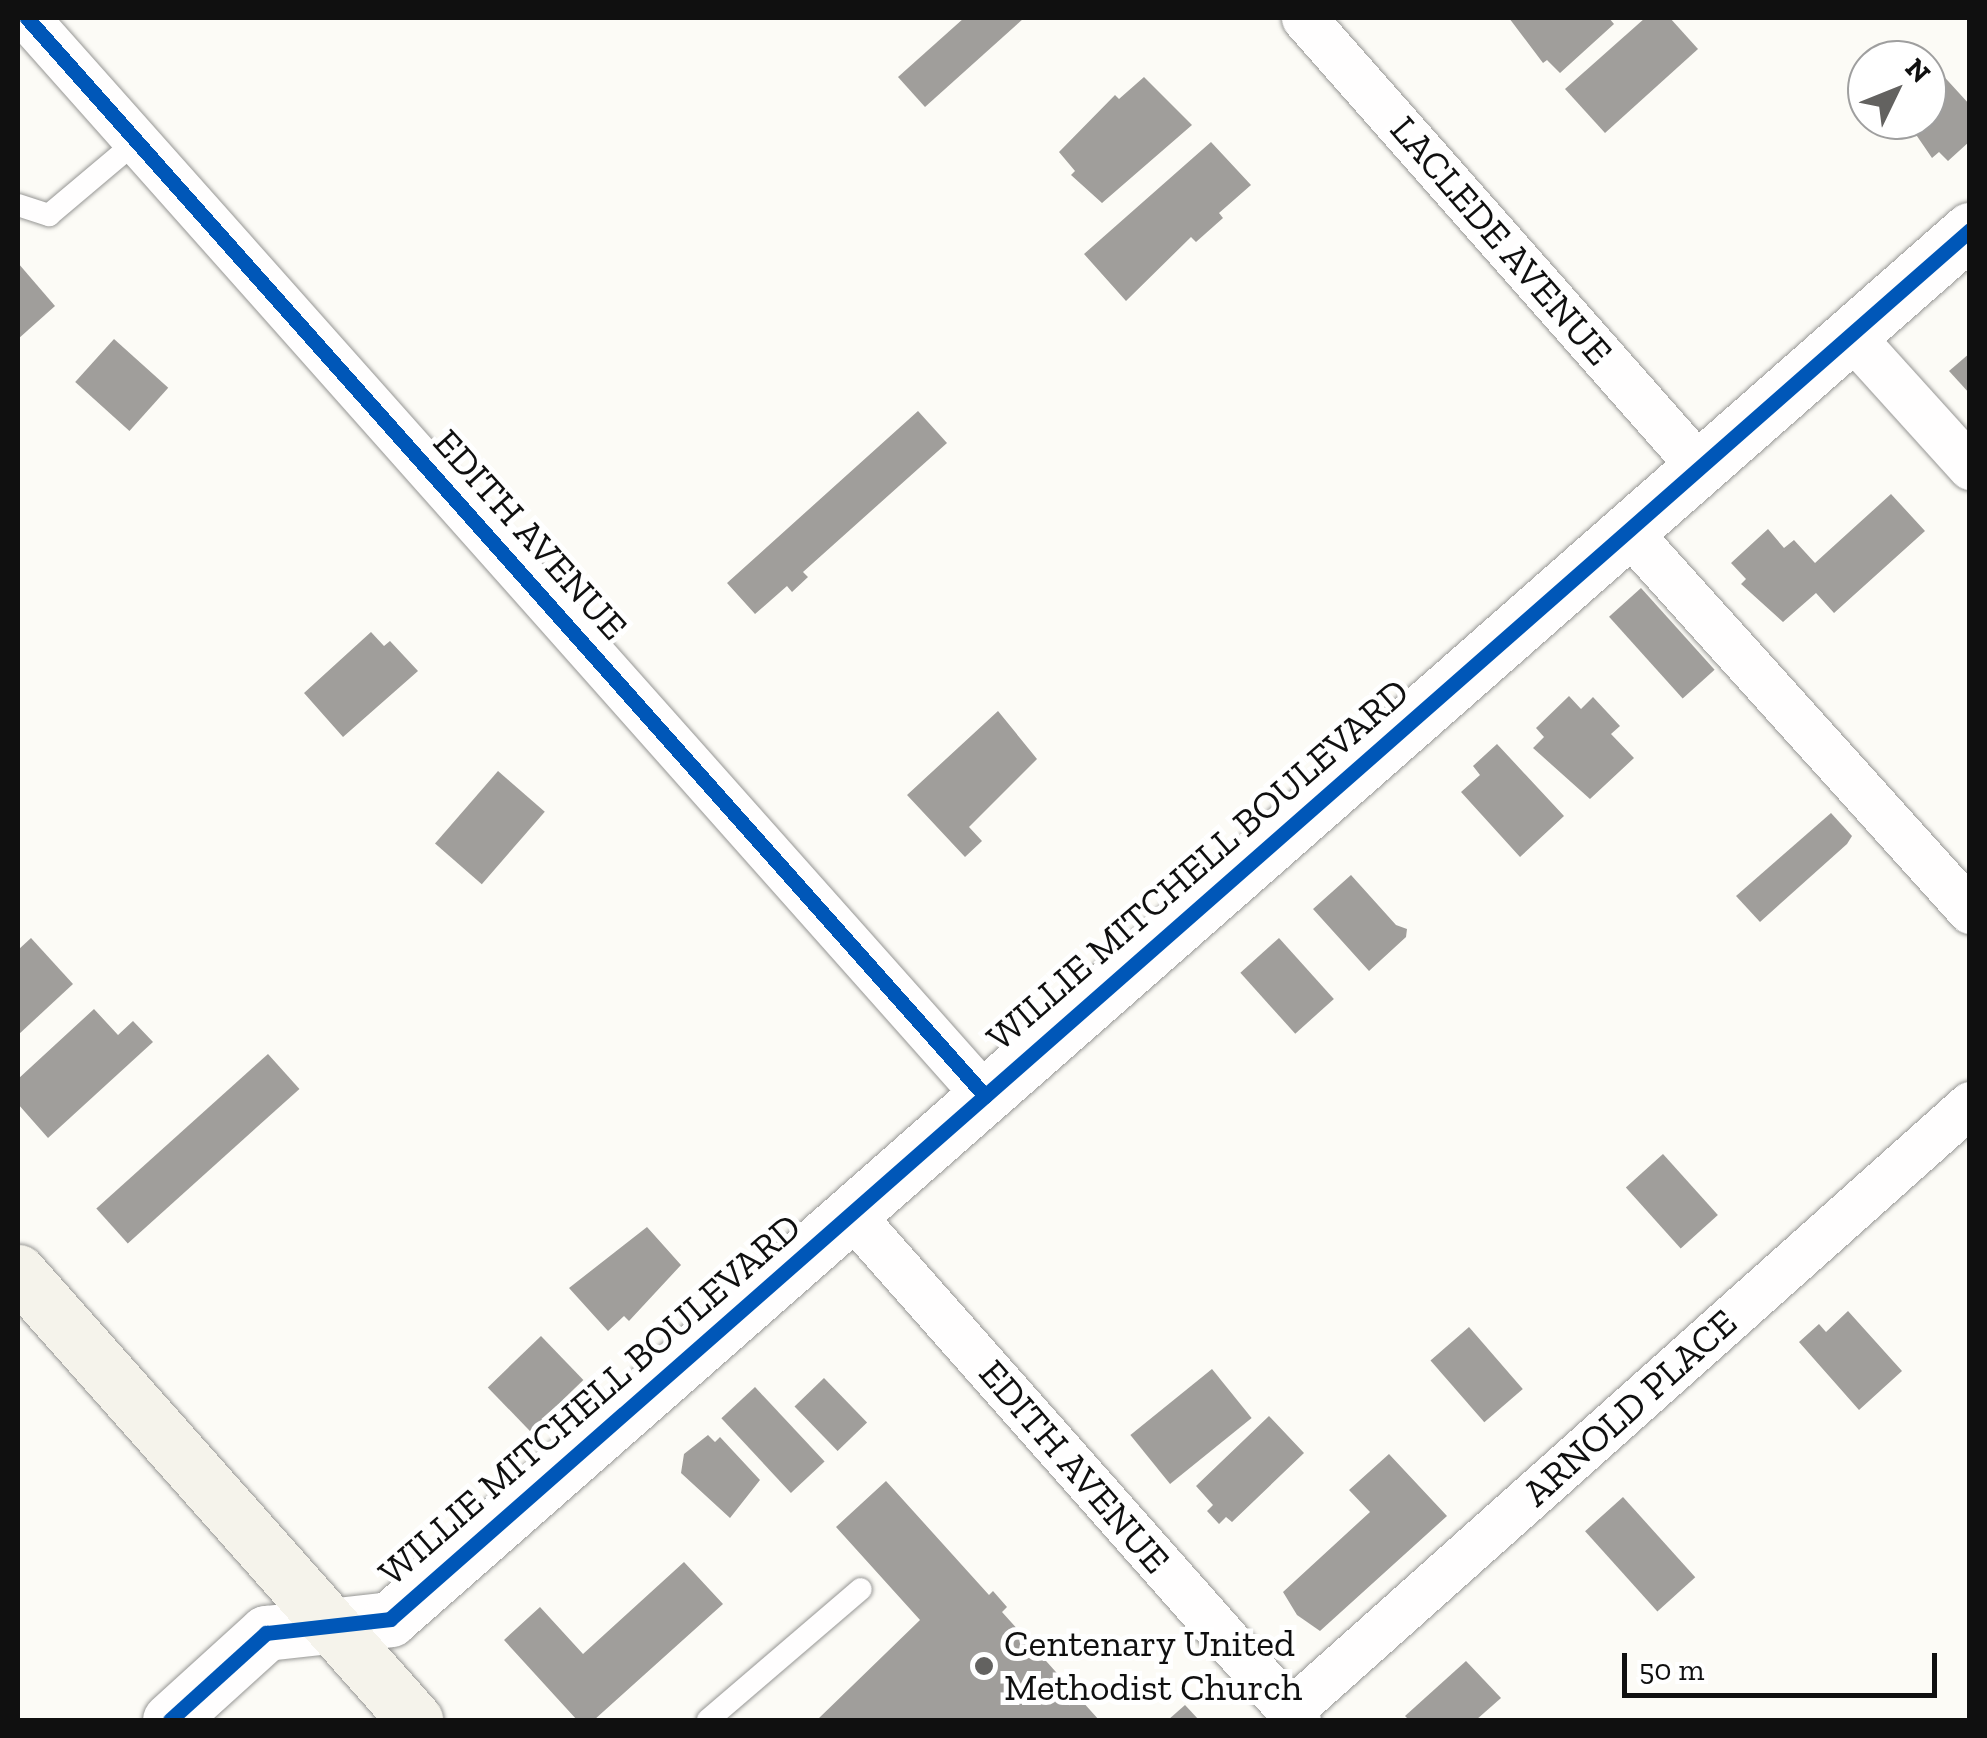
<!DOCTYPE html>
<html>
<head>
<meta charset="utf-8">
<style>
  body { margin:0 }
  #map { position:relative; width:1987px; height:1738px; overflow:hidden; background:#fcfbf6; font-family:"Zilla Slab",serif }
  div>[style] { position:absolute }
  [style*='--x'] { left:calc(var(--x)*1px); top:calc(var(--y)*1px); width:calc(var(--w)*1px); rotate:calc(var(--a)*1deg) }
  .building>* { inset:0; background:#a09e9b; transform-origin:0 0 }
  .roads { filter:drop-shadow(0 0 2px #969694) drop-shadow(0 0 2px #969694) }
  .service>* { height:22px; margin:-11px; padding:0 11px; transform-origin:11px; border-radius:11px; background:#fffefe }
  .minor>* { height:45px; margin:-22.5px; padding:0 22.5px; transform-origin:22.5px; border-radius:22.5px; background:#fffefe }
  .tertiary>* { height:55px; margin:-27.5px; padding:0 27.5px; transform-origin:27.5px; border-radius:27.5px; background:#fffefe }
  .secondary>* { height:55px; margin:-27.5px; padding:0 27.5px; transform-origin:27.5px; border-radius:27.5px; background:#f5f3eb }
  .cycleway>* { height:15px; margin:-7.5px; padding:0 7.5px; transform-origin:7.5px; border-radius:7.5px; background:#0057b8 }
  .dots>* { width:28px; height:28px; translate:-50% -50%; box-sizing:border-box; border:5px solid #fff; border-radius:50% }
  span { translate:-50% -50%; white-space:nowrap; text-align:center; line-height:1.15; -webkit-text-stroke:10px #fff; paint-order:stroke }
  .street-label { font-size:38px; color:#101010 }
  .poi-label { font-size:38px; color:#101010 }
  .left { translate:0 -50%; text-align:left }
  .frame { position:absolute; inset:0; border:20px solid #101010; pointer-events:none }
  .north { position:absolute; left:1847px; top:40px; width:100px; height:100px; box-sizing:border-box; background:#fff; border:2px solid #9f9f9f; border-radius:50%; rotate:47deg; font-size:28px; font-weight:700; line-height:40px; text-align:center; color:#101010 }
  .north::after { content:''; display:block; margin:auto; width:35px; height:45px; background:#636260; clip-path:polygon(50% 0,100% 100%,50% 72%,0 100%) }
  .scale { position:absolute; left:1622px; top:1653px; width:315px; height:45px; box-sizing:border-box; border:5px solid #101010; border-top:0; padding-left:12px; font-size:30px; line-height:35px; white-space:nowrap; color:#101010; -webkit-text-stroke:8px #fff; paint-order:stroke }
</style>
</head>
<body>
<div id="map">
  <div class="building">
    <div style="clip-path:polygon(964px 18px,1024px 18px,925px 107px,898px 77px)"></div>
    <div style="clip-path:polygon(1509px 18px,1609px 18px,1614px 24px,1560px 73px,1547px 60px,1543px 63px)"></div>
    <div style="clip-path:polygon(1645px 18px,1670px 18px,1698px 49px,1605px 133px,1565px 89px)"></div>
    <div style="clip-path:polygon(1917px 47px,1970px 105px,1970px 141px,1948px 161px,1939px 152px,1932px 158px,1906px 120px,1927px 120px,1927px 60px,1902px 60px)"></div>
    <div style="clip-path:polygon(1144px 77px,1192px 125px,1102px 203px,1071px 175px,1075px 171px,1059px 152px,1115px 95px,1119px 99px)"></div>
    <div style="clip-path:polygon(1211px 142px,1251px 185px,1219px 213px,1223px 218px,1196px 242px,1191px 237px,1126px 301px,1084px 254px)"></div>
    <div style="clip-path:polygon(18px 263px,55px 306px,18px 339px)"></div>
    <div style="left:114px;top:339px;width:73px;height:58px;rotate:42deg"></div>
    <div style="clip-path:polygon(1970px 353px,1970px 394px,1949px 371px)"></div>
    <div style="clip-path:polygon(918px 411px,947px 443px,803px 572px,808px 577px,792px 592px,787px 586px,755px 614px,727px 583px)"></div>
    <div style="clip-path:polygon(1891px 494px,1925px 531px,1834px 613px,1816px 593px,1783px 622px,1741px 584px,1746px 579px,1731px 563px,1768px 529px,1784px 548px,1794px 540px,1815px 563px)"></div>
    <div style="left:1641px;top:588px;width:110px;height:43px;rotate:48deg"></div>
    <div style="clip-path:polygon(371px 632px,384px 646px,390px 641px,418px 671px,343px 737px,304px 693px)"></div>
    <div style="clip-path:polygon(1569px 696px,1581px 709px,1593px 697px,1620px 726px,1611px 734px,1634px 758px,1590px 799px,1533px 748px,1544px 737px,1536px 728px)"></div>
    <div style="clip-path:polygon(998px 711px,1037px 759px,969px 827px,982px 841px,965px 857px,907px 795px)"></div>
    <div style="clip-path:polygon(1497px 744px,1564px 816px,1520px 857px,1461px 792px,1480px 775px,1473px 766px)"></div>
    <div style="left:498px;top:771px;width:62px;height:96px;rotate:41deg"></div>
    <div style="clip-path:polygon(1831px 813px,1852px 836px,1847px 844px,1760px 922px,1736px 896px)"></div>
    <div style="clip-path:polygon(1351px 875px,1396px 925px,1407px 929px,1406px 937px,1369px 971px,1313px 909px)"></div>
    <div style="clip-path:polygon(31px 938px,73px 984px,18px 1035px,18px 950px)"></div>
    <div style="left:1279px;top:938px;width:82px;height:52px;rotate:48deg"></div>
    <div style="clip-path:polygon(94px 1009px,118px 1035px,133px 1021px,153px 1042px,48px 1138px,18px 1104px,18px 1079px)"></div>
    <div style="left:268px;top:1054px;width:47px;height:231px;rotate:48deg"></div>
    <div style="left:1663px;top:1154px;width:82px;height:50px;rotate:48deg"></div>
    <div style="clip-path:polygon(647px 1227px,681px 1265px,629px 1321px,624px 1316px,608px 1331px,569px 1288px)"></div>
    <div style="clip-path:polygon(1848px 1311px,1902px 1371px,1859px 1410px,1799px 1342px,1819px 1324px,1826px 1332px)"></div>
    <div style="left:1469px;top:1327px;width:82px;height:51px;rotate:49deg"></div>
    <div style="left:541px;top:1336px;width:61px;height:74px;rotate:46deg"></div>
    <div style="left:1212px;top:1369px;width:63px;height:105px;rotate:51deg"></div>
    <div style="left:824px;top:1378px;width:62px;height:41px;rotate:46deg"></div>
    <div style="left:755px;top:1387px;width:102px;height:46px;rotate:47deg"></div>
    <div style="clip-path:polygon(1269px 1416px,1304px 1453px,1232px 1522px,1226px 1517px,1219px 1524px,1207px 1511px,1213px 1505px,1196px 1486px)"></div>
    <div style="clip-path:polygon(708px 1435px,715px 1442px,720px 1437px,760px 1480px,730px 1518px,681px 1473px,684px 1454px)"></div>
    <div style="clip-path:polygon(1389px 1454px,1447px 1516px,1320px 1631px,1297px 1615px,1283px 1592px,1370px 1512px,1349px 1490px)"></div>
    <div style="clip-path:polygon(886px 1481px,989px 1595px,993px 1591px,1007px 1607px,1002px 1612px,1099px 1720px,817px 1720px,920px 1620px,836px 1527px)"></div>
    <div style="left:1623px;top:1497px;width:108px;height:51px;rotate:48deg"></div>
    <div style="clip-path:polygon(684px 1562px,723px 1604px,594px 1720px,577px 1720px,504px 1640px,540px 1607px,583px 1654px)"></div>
    <div style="clip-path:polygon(1466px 1661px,1501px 1698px,1476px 1720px,1409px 1720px,1405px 1716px)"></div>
    <div style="clip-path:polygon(1185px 1705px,1199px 1720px,1168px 1720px)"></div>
  </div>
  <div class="roads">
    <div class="service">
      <div style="--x:18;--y:205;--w:33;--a:18"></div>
      <div style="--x:49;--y:215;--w:115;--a:-40.1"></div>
      <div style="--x:708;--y:1720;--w:201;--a:-40.6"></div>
    </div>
    <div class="minor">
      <div style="--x:27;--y:18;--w:1442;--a:48.37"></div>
      <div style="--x:1304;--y:18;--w:596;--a:48.61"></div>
      <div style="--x:1849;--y:333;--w:181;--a:47.9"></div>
      <div style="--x:1627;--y:530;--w:513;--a:48"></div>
      <div style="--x:851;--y:1214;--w:675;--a:48.54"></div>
      <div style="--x:1290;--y:1711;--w:912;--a:-41.75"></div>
    </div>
    <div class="tertiary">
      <div style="--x:170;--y:1720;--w:130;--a:-42.2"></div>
      <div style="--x:266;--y:1633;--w:125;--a:-6.4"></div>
      <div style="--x:390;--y:1619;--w:2104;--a:-41.32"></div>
    </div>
    <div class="secondary">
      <div style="--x:18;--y:1272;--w:599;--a:48.45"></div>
    </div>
  </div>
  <div class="cycleway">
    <div style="--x:27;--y:18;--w:1442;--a:48.37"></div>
    <div style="--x:170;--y:1720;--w:130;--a:-42.2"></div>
    <div style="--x:266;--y:1633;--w:125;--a:-6.4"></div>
    <div style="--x:390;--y:1619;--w:2104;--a:-41.32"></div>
  </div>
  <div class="dots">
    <div style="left:984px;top:1666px;background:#636260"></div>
  </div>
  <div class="street-label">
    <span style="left:1501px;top:241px;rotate:49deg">LACLEDE AVENUE</span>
    <span style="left:530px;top:535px;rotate:48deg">EDITH AVENUE</span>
    <span style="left:1198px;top:865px;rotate:-41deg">WILLIE MITCHELL BOULEVARD</span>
    <span style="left:590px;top:1400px;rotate:-41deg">WILLIE MITCHELL BOULEVARD</span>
    <span style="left:1630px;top:1408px;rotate:-42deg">ARNOLD PLACE</span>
    <span style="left:1074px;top:1467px;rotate:49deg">EDITH AVENUE</span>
  </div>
  <div class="poi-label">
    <span class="left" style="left:1004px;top:1666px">Centenary United<br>Methodist Church</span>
  </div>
  <div class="frame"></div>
  <div class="north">N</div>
  <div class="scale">50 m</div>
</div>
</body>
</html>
